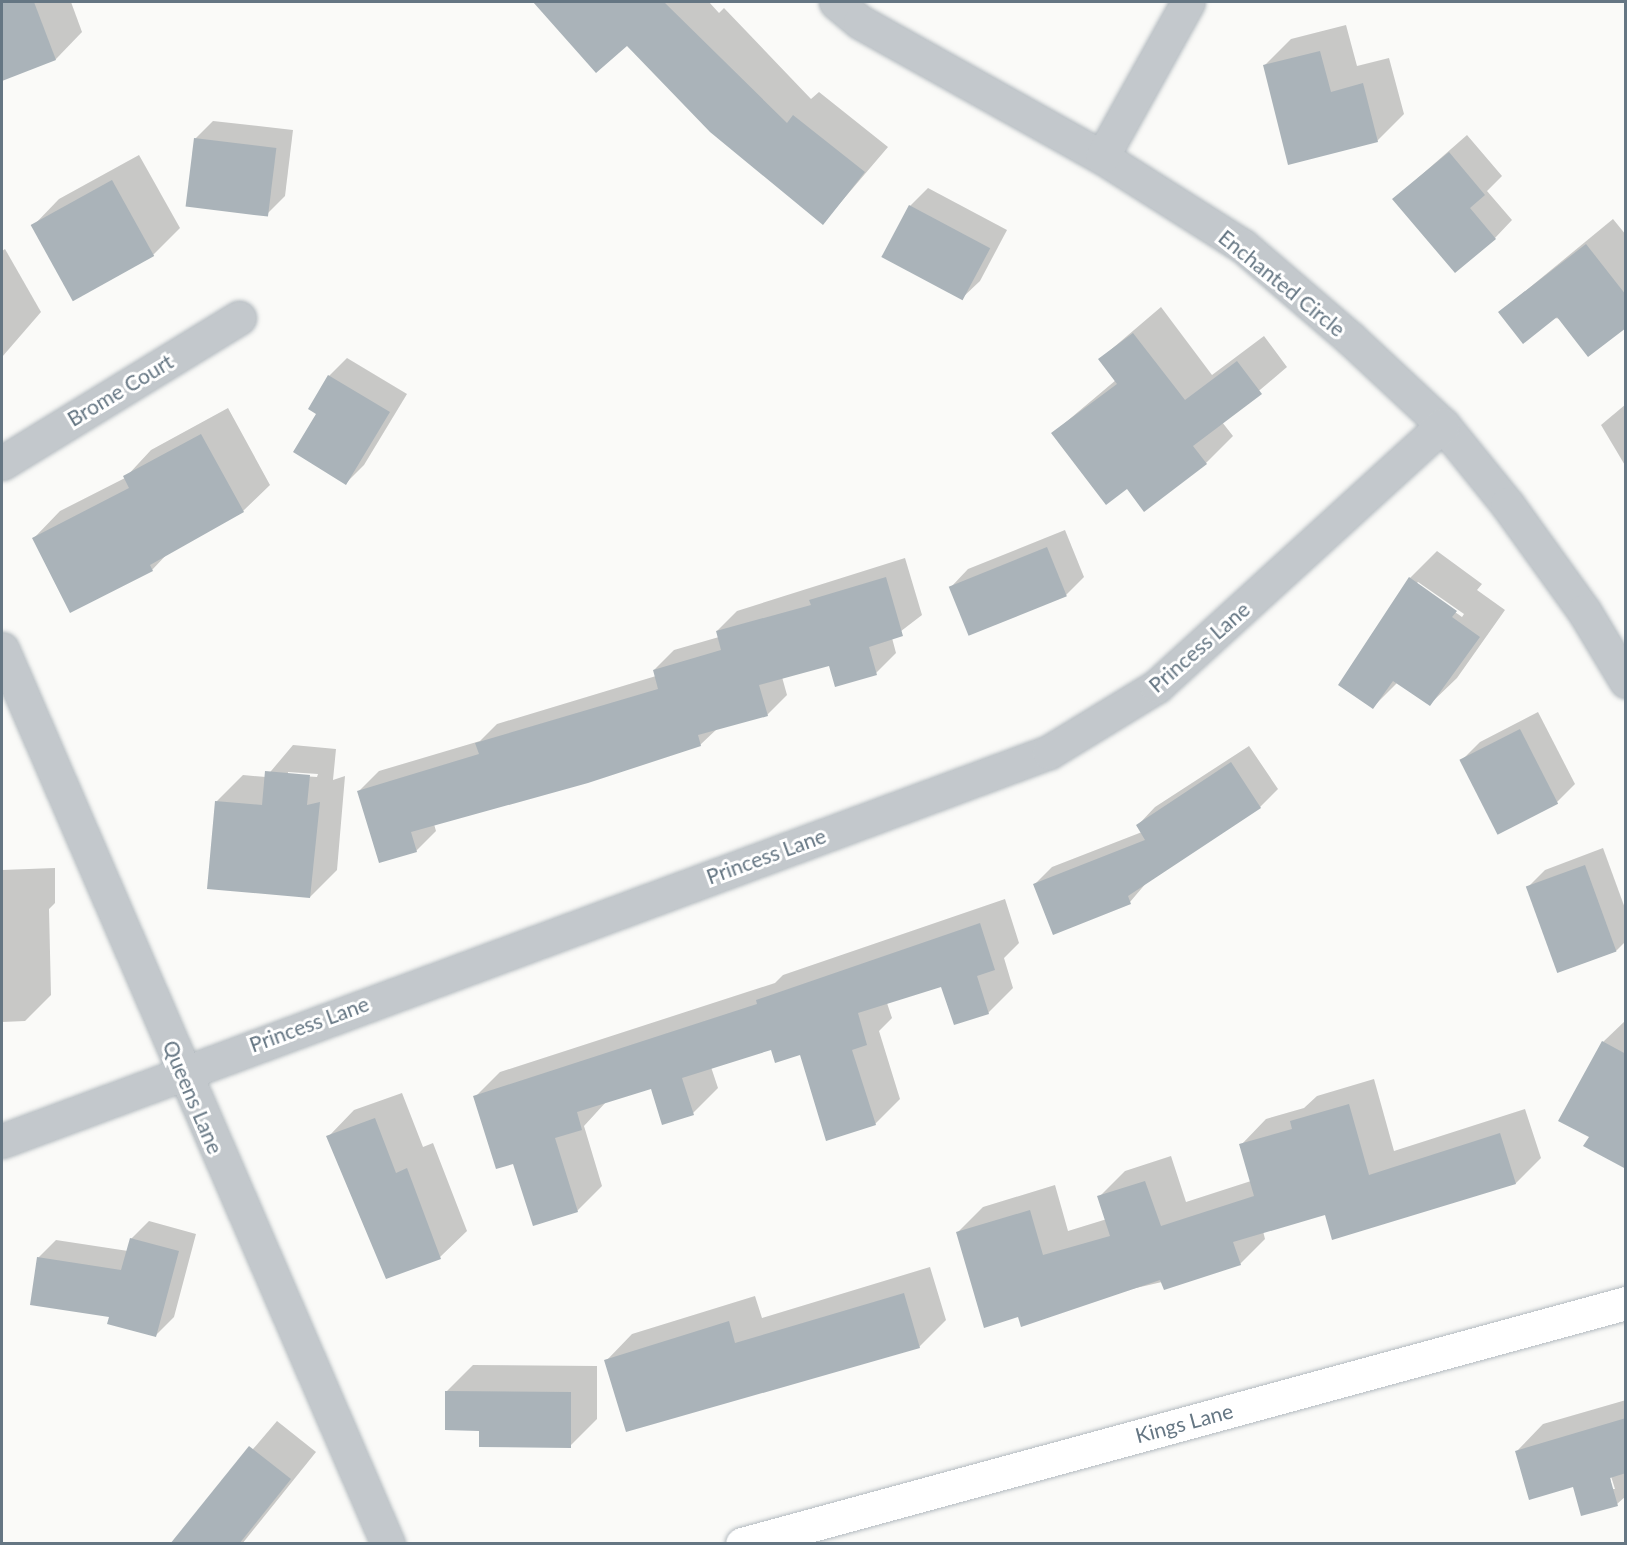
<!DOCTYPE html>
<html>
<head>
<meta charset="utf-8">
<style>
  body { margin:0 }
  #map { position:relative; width:1627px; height:1545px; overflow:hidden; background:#fafaf8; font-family:Lato,sans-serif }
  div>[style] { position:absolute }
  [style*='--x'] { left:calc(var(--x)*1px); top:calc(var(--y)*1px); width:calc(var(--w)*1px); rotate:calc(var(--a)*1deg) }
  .shadow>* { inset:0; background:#0003 }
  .building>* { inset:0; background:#aab3b9; transform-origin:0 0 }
  .roads { filter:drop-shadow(0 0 2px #b3babf) drop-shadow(0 0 2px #b3babf) }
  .street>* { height:33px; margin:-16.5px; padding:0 16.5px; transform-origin:16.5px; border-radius:16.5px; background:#c3c8cc }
  .secondary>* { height:33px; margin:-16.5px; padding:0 16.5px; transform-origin:16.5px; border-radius:16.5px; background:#fff }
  span { translate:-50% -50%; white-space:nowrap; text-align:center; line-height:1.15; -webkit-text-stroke:6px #fff; paint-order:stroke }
  .street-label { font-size:21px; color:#657683 }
  .frame { position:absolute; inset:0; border:3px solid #657683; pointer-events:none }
</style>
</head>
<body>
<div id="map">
  <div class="shadow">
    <div style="clip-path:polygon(2px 2px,71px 2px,82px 32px,56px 59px,2px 78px)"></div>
    <div style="clip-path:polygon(535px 2px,709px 2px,719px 13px,724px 8px,811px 99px,819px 92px,888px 147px,823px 223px,627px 44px,596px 71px)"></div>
    <div style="clip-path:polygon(1346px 25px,1357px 66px,1389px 58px,1404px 114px,1377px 141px,1264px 66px,1291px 39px)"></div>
    <div style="clip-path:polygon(213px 121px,293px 130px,285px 196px,267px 214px,195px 139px)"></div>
    <div style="clip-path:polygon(1467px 135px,1502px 176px,1487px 191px,1512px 220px,1495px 238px,1394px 199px)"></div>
    <div style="clip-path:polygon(139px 155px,180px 228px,153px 255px,112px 278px,33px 226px,59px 199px)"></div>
    <div style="clip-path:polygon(928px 188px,1007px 230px,980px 281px,962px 298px,910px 206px)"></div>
    <div style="clip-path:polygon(1613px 219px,1626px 235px,1626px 326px,1500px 312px)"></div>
    <div style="clip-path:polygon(5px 249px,41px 312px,2px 357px,2px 251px)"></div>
    <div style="clip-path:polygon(1161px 307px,1212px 375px,1264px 336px,1287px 367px,1222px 422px,1233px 436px,1206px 463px,1127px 487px,1053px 433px,1116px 380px,1100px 359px)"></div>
    <div style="clip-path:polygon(347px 358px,407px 394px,364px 465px,346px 483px,319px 414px,329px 376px)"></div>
    <div style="clip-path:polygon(1626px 404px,1626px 467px,1601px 425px)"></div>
    <div style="clip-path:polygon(228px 408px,270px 485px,243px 511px,169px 552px,152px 570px,34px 538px,60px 511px,125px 478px,151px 450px)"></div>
    <div style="clip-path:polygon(1065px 530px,1084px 577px,1066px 595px,951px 587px,968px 569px)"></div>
    <div style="clip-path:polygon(evenodd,1437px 551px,1482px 584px,1477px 590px,1505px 610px,1457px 678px,1430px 704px,1398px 682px,1373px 707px,1410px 578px,1437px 551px,1418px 582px,1464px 614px,1462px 617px,1416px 584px,1418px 582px)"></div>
    <div style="clip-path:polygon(905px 558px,922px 615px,892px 638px,896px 653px,876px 673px,830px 664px,782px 677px,787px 695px,767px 715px,718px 728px,700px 745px,434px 824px,436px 831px,416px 851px,359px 791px,379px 771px,480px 741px,497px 724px,656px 676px,654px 670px,674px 650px,719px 637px,717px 631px,737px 611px)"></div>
    <div style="clip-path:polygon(1538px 712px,1575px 784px,1557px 802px,1499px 832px,1462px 760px,1480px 742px)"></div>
    <div style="clip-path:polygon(evenodd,293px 745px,336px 749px,333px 780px,345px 776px,337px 870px,310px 897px,216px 802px,243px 775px,266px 777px,293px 745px,288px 772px,318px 774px,317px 777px,288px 775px,288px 772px)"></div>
    <div style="clip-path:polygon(1249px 746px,1278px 789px,1260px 807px,1147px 882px,1130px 902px,1034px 885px,1052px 867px,1142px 832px,1138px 825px,1155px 807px)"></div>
    <div style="clip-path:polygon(1603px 848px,1626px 911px,1626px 941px,1616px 951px,1558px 972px,1528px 887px,1545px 870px)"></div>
    <div style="clip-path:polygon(55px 868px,55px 903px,49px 909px,51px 995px,25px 1021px,2px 1022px,2px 870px)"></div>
    <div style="clip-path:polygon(1005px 899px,1019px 943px,1004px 958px,1013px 988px,988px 1013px,942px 985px,887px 1003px,892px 1018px,879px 1031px,900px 1099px,875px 1124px,801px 1053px,772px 1048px,711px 1067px,718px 1088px,693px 1113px,652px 1087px,606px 1102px,584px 1126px,602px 1186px,577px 1211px,514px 1162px,475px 1097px,500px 1072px,775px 983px,783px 975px)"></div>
    <div style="clip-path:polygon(1626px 1020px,1626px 1167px,1591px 1136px,1603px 1042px)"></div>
    <div style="clip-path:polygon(1374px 1079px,1394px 1151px,1525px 1109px,1541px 1158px,1516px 1183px,1326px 1213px,1263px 1231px,1265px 1239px,1240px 1264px,1019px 1315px,958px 1232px,983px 1207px,1055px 1185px,1068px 1231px,1107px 1219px,1099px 1197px,1125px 1171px,1171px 1156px,1186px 1202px,1251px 1181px,1241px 1145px,1266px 1119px,1304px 1108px,1317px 1096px)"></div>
    <div style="clip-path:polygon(402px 1093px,423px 1147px,433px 1143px,467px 1231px,440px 1257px,328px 1137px,354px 1110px)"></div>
    <div style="clip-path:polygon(149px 1221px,196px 1234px,174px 1317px,156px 1335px,111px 1316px,38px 1258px,56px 1240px,128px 1251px,131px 1239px)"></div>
    <div style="clip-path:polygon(930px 1267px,946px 1320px,919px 1347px,606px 1361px,632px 1334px,755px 1296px,762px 1318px)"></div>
    <div style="clip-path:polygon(473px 1365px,597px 1366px,597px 1419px,570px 1446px,481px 1429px,446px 1392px)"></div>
    <div style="clip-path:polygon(evenodd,1626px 1400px,1626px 1496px,1617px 1504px,1517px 1451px,1543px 1424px,1626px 1400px,1609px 1470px,1615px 1489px,1612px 1489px,1609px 1470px)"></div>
    <div style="clip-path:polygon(277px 1421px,316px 1452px,242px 1544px,172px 1544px)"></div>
  </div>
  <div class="building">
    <div style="clip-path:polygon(2px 2px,34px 2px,56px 60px,2px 81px)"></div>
    <div style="clip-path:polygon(533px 2px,664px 2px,787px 123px,793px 115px,865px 172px,823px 225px,710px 132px,627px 46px,596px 73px)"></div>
    <div style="clip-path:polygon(1320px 51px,1331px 92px,1363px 83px,1378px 142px,1288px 165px,1263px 65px)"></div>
    <div style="left:194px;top:138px;width:83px;height:69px;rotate:7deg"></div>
    <div style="clip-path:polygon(1449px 152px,1485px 195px,1470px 208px,1496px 239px,1455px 273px,1392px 199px)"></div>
    <div style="left:112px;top:180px;width:87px;height:93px;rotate:61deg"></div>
    <div style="left:909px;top:205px;width:92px;height:59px;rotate:28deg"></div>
    <div style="clip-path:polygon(1586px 244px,1626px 295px,1626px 328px,1588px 357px,1557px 317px,1523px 344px,1498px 312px)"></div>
    <div style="clip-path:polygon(1133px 333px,1185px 400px,1237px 361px,1262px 394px,1193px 446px,1207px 464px,1144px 512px,1127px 489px,1106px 505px,1051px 433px,1117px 384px,1098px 359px)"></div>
    <div style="clip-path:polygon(328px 375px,390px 412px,346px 485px,293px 452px,316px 414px,308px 409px)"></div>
    <div style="clip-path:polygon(201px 434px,244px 512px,150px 565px,153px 571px,70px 613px,32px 538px,129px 488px,123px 476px)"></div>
    <div style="left:1047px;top:547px;width:53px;height:106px;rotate:68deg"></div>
    <div style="clip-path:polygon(886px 577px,903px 636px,869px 647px,877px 675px,835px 687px,829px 666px,759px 685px,768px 716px,698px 735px,701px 746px,588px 783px,411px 832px,417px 852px,379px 863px,357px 791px,479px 754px,475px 743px,658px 689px,653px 670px,721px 650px,716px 631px,811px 605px,809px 600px)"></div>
    <div style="clip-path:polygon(1409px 577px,1457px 611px,1452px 617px,1480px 637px,1430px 706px,1393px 681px,1373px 709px,1338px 685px)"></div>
    <div style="left:1520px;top:729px;width:84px;height:68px;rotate:63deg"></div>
    <div style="clip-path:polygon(1231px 762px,1261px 808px,1128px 896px,1131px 904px,1053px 935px,1033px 884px,1145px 840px,1136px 825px)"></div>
    <div style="clip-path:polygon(265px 771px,310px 775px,307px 805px,320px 802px,310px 898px,207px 889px,215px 801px,262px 805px)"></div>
    <div style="left:1585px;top:865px;width:92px;height:63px;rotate:70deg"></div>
    <div style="clip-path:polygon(980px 923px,995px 970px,977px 976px,989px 1014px,954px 1025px,941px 987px,858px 1013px,867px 1045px,852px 1050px,876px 1125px,826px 1141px,800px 1055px,775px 1063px,771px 1050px,682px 1078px,694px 1115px,662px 1125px,651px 1089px,577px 1112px,582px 1130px,555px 1138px,578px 1212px,533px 1226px,513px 1164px,496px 1169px,473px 1096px,757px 1004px,756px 1000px)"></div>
    <div style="clip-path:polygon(1602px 1041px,1626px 1054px,1626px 1169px,1583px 1146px,1589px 1137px,1558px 1121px)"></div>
    <div style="clip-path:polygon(1349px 1104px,1369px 1175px,1500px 1133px,1516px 1184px,1332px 1240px,1325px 1215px,1233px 1242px,1241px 1265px,1164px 1290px,1160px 1280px,1021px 1327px,1018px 1317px,984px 1328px,956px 1232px,1030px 1210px,1043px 1255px,1110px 1236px,1097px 1196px,1145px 1181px,1161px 1226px,1254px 1196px,1239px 1144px,1292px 1129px,1290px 1121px)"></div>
    <div style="clip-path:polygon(375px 1118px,396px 1173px,407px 1168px,441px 1259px,386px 1279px,326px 1136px)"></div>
    <div style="clip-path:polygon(130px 1238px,179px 1251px,156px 1337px,107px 1324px,109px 1317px,30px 1305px,37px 1257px,121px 1270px)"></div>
    <div style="clip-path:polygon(904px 1293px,920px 1348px,626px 1432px,604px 1360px,729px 1321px,735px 1343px)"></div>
    <div style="clip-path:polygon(445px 1391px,571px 1392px,571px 1448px,479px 1447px,479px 1431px,445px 1430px)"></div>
    <div style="clip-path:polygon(1626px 1418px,1626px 1473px,1610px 1478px,1618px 1506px,1581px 1516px,1573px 1487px,1529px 1500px,1515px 1451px)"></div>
    <div style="clip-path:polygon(249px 1446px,291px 1479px,239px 1544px,170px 1544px)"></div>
  </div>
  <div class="roads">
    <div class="street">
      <div style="--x:836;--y:2;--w:31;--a:40"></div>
      <div style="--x:860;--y:22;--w:277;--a:29.2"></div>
      <div style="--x:1102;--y:157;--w:167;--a:32.3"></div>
      <div style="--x:1243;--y:246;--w:141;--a:40.7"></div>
      <div style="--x:1350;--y:338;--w:127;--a:43.1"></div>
      <div style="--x:1443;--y:425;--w:102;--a:51"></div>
      <div style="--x:1507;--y:504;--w:132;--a:54.3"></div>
      <div style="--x:1584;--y:611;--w:82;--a:59"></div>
      <div style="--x:1102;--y:157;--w:177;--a:-61"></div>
      <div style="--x:2;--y:463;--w:278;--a:-31.5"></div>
      <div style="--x:2;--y:649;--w:975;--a:66.67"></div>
      <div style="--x:2;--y:1141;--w:1117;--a:-20.38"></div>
      <div style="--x:1049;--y:752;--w:127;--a:-31.4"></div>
      <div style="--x:1157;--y:686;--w:387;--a:-42.4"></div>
    </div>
    <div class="secondary">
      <div style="--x:742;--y:1544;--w:916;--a:-15.25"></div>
    </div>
  </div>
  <div class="street-label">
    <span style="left:1282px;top:283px;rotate:39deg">Enchanted Circle</span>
    <span style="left:120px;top:390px;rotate:-31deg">Brome Court</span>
    <span style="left:1199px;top:647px;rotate:-41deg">Princess Lane</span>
    <span style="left:766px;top:856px;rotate:-20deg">Princess Lane</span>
    <span style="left:309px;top:1024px;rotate:-20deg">Princess Lane</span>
    <span style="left:193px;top:1097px;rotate:67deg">Queens Lane</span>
    <span style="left:1184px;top:1423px;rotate:-15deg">Kings Lane</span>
  </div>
  <div class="frame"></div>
</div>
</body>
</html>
